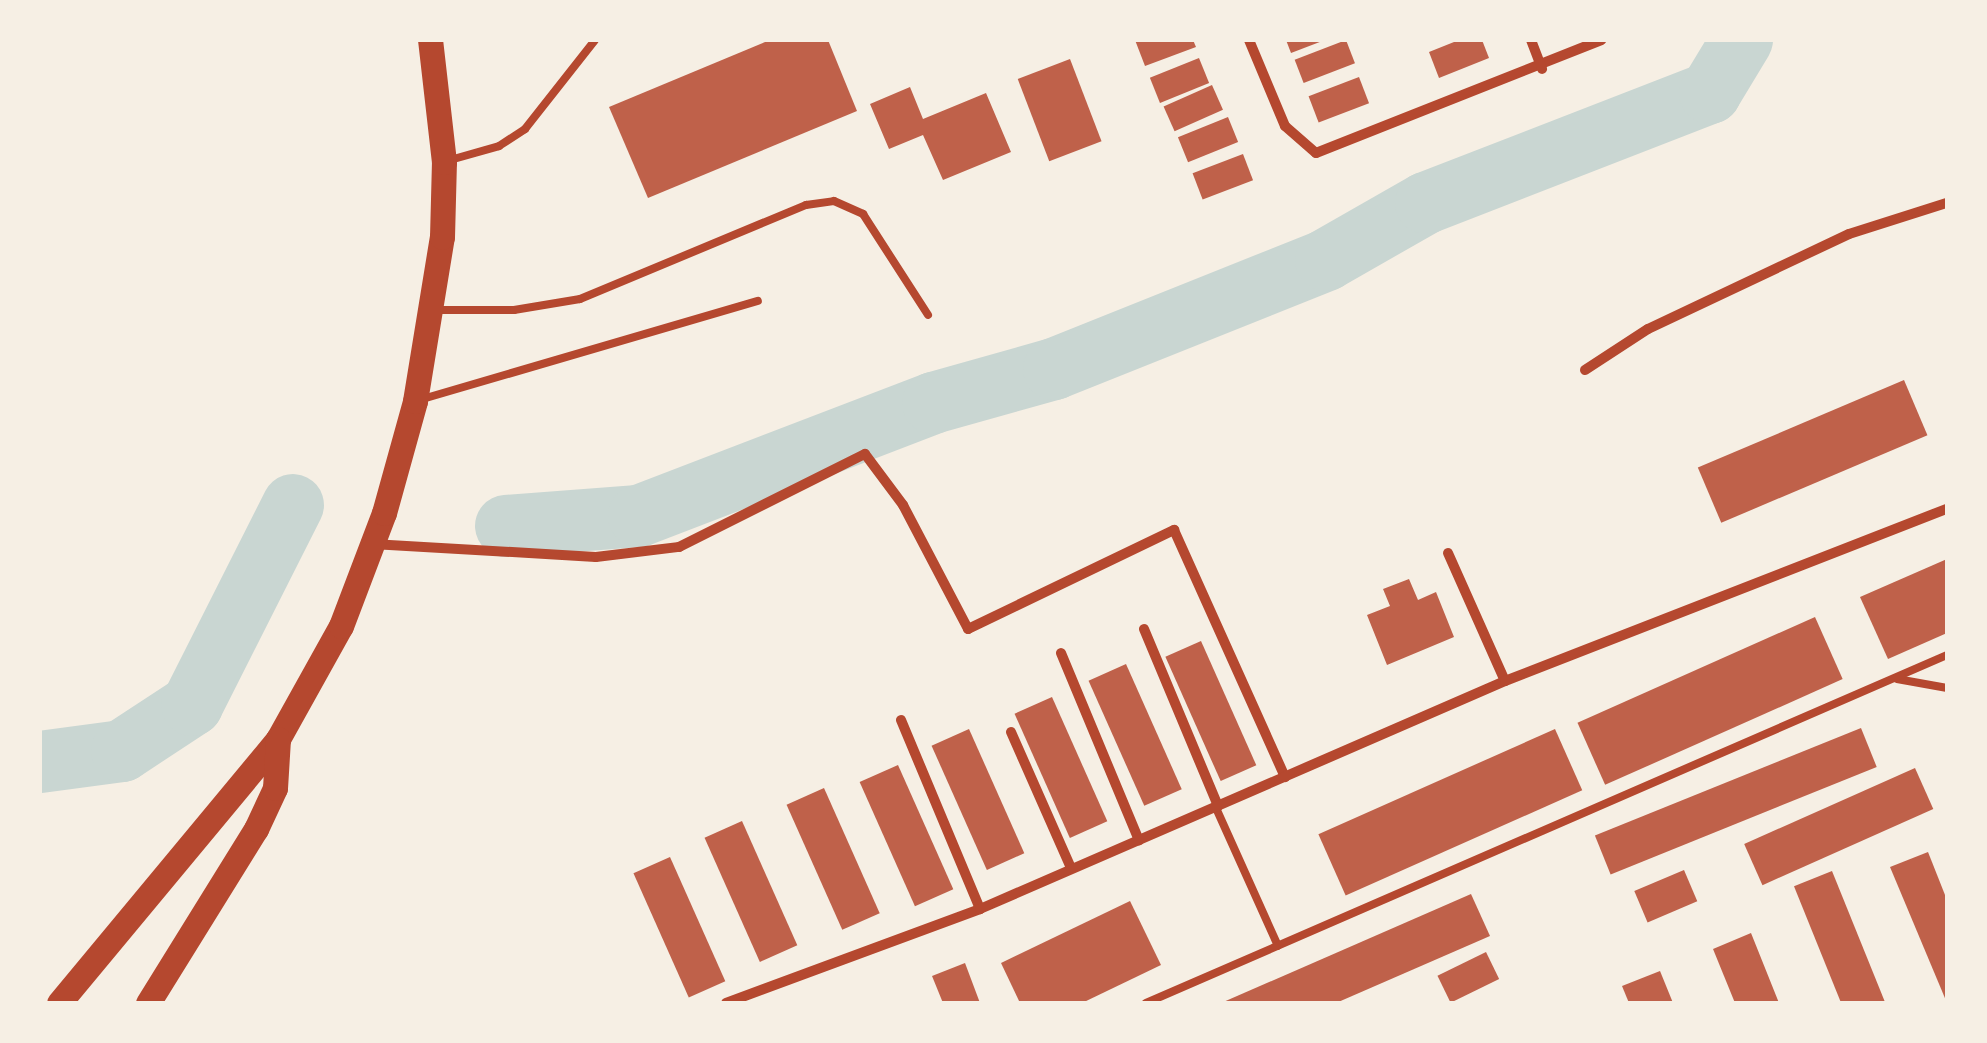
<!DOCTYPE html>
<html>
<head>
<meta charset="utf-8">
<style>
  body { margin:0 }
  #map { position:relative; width:1987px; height:1043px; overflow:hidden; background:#f6efe4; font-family:"Fira Sans Condensed",sans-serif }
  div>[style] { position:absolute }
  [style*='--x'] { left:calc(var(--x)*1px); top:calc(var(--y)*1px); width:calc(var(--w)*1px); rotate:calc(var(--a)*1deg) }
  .river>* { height:62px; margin:-31px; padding:0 31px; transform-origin:31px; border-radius:31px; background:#c9d6d2 }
  .building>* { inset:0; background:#bf614a; transform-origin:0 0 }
  .service>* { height:8px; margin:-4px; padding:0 4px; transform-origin:4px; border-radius:4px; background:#b5482f }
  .minor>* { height:10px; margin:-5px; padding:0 5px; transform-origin:5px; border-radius:5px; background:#b5482f }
  .primary>* { height:25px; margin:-12.5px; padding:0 12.5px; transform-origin:12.5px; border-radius:12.5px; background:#b5482f }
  span { translate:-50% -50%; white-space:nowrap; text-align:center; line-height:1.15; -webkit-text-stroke:9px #f6efe4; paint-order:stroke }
  .frame { position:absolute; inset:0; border:42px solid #f6efe4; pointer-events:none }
</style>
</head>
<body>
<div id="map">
  <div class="river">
    <div style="--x:506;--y:526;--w:133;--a:-4.3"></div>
    <div style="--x:639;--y:516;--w:315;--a:-21"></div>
    <div style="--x:933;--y:403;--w:126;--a:-15.7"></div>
    <div style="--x:1054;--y:369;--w:293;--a:-21.8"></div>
    <div style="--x:1326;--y:260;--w:115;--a:-29.7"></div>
    <div style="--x:1426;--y:203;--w:305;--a:-21.2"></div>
    <div style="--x:1710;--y:93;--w:62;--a:-58.9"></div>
    <div style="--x:40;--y:762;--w:83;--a:-7.6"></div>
    <div style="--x:122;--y:751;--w:84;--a:-33.3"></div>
    <div style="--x:192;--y:705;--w:224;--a:-63.2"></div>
  </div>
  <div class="building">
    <div style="clip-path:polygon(770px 40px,828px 40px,857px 111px,648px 198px,609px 107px)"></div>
    <div style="clip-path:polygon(1135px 40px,1193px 40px,1196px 47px,1145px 66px)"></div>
    <div style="clip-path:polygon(1286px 40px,1325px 40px,1291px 53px)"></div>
    <div style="left:1346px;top:40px;width:25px;height:55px;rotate:69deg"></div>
    <div style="clip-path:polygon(1459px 40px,1482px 40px,1489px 58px,1439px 78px,1429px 52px)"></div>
    <div style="left:1199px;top:58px;width:27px;height:53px;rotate:68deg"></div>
    <div style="left:1070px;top:59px;width:88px;height:56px;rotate:69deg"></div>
    <div style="left:1359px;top:77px;width:28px;height:54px;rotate:69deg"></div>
    <div style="left:1212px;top:85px;width:27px;height:53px;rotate:66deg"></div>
    <div style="clip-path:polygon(910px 87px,923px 119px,986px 93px,1011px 152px,943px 180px,923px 135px,889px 149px,870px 104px)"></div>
    <div style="left:1228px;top:117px;width:27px;height:54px;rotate:68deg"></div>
    <div style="left:1243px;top:154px;width:28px;height:54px;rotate:69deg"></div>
    <div style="left:1904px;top:380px;width:60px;height:224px;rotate:67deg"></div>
    <div style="clip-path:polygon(1947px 559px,1947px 633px,1888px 659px,1860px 597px)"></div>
    <div style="clip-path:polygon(1409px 579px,1418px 600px,1436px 592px,1454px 637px,1387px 665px,1367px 615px,1390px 606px,1383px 589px)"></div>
    <div style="left:1815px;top:617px;width:68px;height:260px;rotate:66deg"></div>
    <div style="left:1201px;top:641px;width:136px;height:39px;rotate:66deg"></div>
    <div style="left:1126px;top:664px;width:137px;height:41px;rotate:66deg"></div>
    <div style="left:1052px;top:697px;width:136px;height:41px;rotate:66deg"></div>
    <div style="left:1861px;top:728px;width:42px;height:287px;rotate:68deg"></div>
    <div style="left:969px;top:729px;width:136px;height:41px;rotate:66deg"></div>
    <div style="left:1555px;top:729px;width:67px;height:259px;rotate:66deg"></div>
    <div style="left:898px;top:765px;width:136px;height:42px;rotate:66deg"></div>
    <div style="left:1915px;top:768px;width:45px;height:187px;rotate:66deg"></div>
    <div style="left:824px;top:788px;width:137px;height:41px;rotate:66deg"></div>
    <div style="left:742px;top:821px;width:136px;height:41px;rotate:66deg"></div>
    <div style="clip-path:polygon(1928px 852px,1947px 900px,1947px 1003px,1890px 867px)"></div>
    <div style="left:670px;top:857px;width:136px;height:40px;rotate:66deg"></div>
    <div style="left:1684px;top:870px;width:34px;height:54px;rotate:67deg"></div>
    <div style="left:1832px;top:871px;width:143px;height:41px;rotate:68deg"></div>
    <div style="clip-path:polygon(1471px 894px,1490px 936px,1336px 1003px,1221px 1003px)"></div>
    <div style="clip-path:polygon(1130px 901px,1161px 965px,1082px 1003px,1020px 1003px,1001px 963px)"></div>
    <div style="clip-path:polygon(1751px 933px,1779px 1003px,1735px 1003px,1713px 949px)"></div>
    <div style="left:1486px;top:952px;width:30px;height:54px;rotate:64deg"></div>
    <div style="clip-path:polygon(965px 963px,980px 1003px,943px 1003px,932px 976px)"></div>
    <div style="clip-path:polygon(1660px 971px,1673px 1003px,1629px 1003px,1622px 986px)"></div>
  </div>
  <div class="service">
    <div style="--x:450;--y:160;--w:51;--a:-15.9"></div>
    <div style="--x:499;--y:146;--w:31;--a:-33"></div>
    <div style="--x:525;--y:129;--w:113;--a:-51.8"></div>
    <div style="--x:436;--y:310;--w:78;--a:0"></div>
    <div style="--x:514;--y:310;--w:67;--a:-9.5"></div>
    <div style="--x:580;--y:299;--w:245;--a:-22.6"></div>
    <div style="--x:806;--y:205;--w:28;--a:-8"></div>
    <div style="--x:834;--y:201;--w:32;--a:24"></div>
    <div style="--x:863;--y:214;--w:120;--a:57.2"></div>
    <div style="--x:419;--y:400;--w:353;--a:-16.3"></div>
    <div style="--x:1897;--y:679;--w:51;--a:10.2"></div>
    <div style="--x:1216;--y:808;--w:151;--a:65.8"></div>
    <div style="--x:1146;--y:1003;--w:873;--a:-23.48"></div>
  </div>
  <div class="minor">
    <div style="--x:1249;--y:40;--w:93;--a:67.3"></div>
    <div style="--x:1285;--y:126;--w:41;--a:41.1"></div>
    <div style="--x:1316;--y:153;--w:307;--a:-21.6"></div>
    <div style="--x:1531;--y:40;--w:31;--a:69"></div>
    <div style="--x:1585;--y:370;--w:75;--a:-33.1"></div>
    <div style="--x:1648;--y:329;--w:222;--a:-25.3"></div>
    <div style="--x:1849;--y:234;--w:103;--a:-17.6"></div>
    <div style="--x:372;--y:544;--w:224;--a:3.3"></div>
    <div style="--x:596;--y:557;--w:84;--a:-6.9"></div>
    <div style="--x:679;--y:547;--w:208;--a:-26.6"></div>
    <div style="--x:865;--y:454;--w:64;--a:53.3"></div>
    <div style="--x:903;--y:505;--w:140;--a:62.3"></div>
    <div style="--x:968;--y:629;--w:229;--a:-25.7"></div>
    <div style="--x:1174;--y:530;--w:271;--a:65.8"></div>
    <div style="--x:1448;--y:553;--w:140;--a:66"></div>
    <div style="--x:1144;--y:629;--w:192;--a:67.3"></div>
    <div style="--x:1061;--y:653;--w:203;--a:67.4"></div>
    <div style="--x:901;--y:720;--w:205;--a:67.3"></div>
    <div style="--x:1011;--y:732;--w:149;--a:66.2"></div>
    <div style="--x:726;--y:1003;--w:271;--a:-20.3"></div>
    <div style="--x:980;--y:909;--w:572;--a:-23.47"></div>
    <div style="--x:1505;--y:681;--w:474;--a:-21.3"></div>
  </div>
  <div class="primary">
    <div style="--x:59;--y:1003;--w:343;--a:-50.3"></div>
    <div style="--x:278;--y:739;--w:129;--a:-60.9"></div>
    <div style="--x:341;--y:626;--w:121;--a:-69.2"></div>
    <div style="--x:384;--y:513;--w:116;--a:-74.5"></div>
    <div style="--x:415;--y:401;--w:166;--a:-80.7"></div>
    <div style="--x:442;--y:237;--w:75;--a:-88.5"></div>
    <div style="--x:444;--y:162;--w:123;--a:-96.5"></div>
    <div style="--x:148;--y:1003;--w:205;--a:-58.2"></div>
    <div style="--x:256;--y:829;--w:45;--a:-65.1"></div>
    <div style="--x:275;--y:788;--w:49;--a:-86.5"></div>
  </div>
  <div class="frame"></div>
</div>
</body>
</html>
